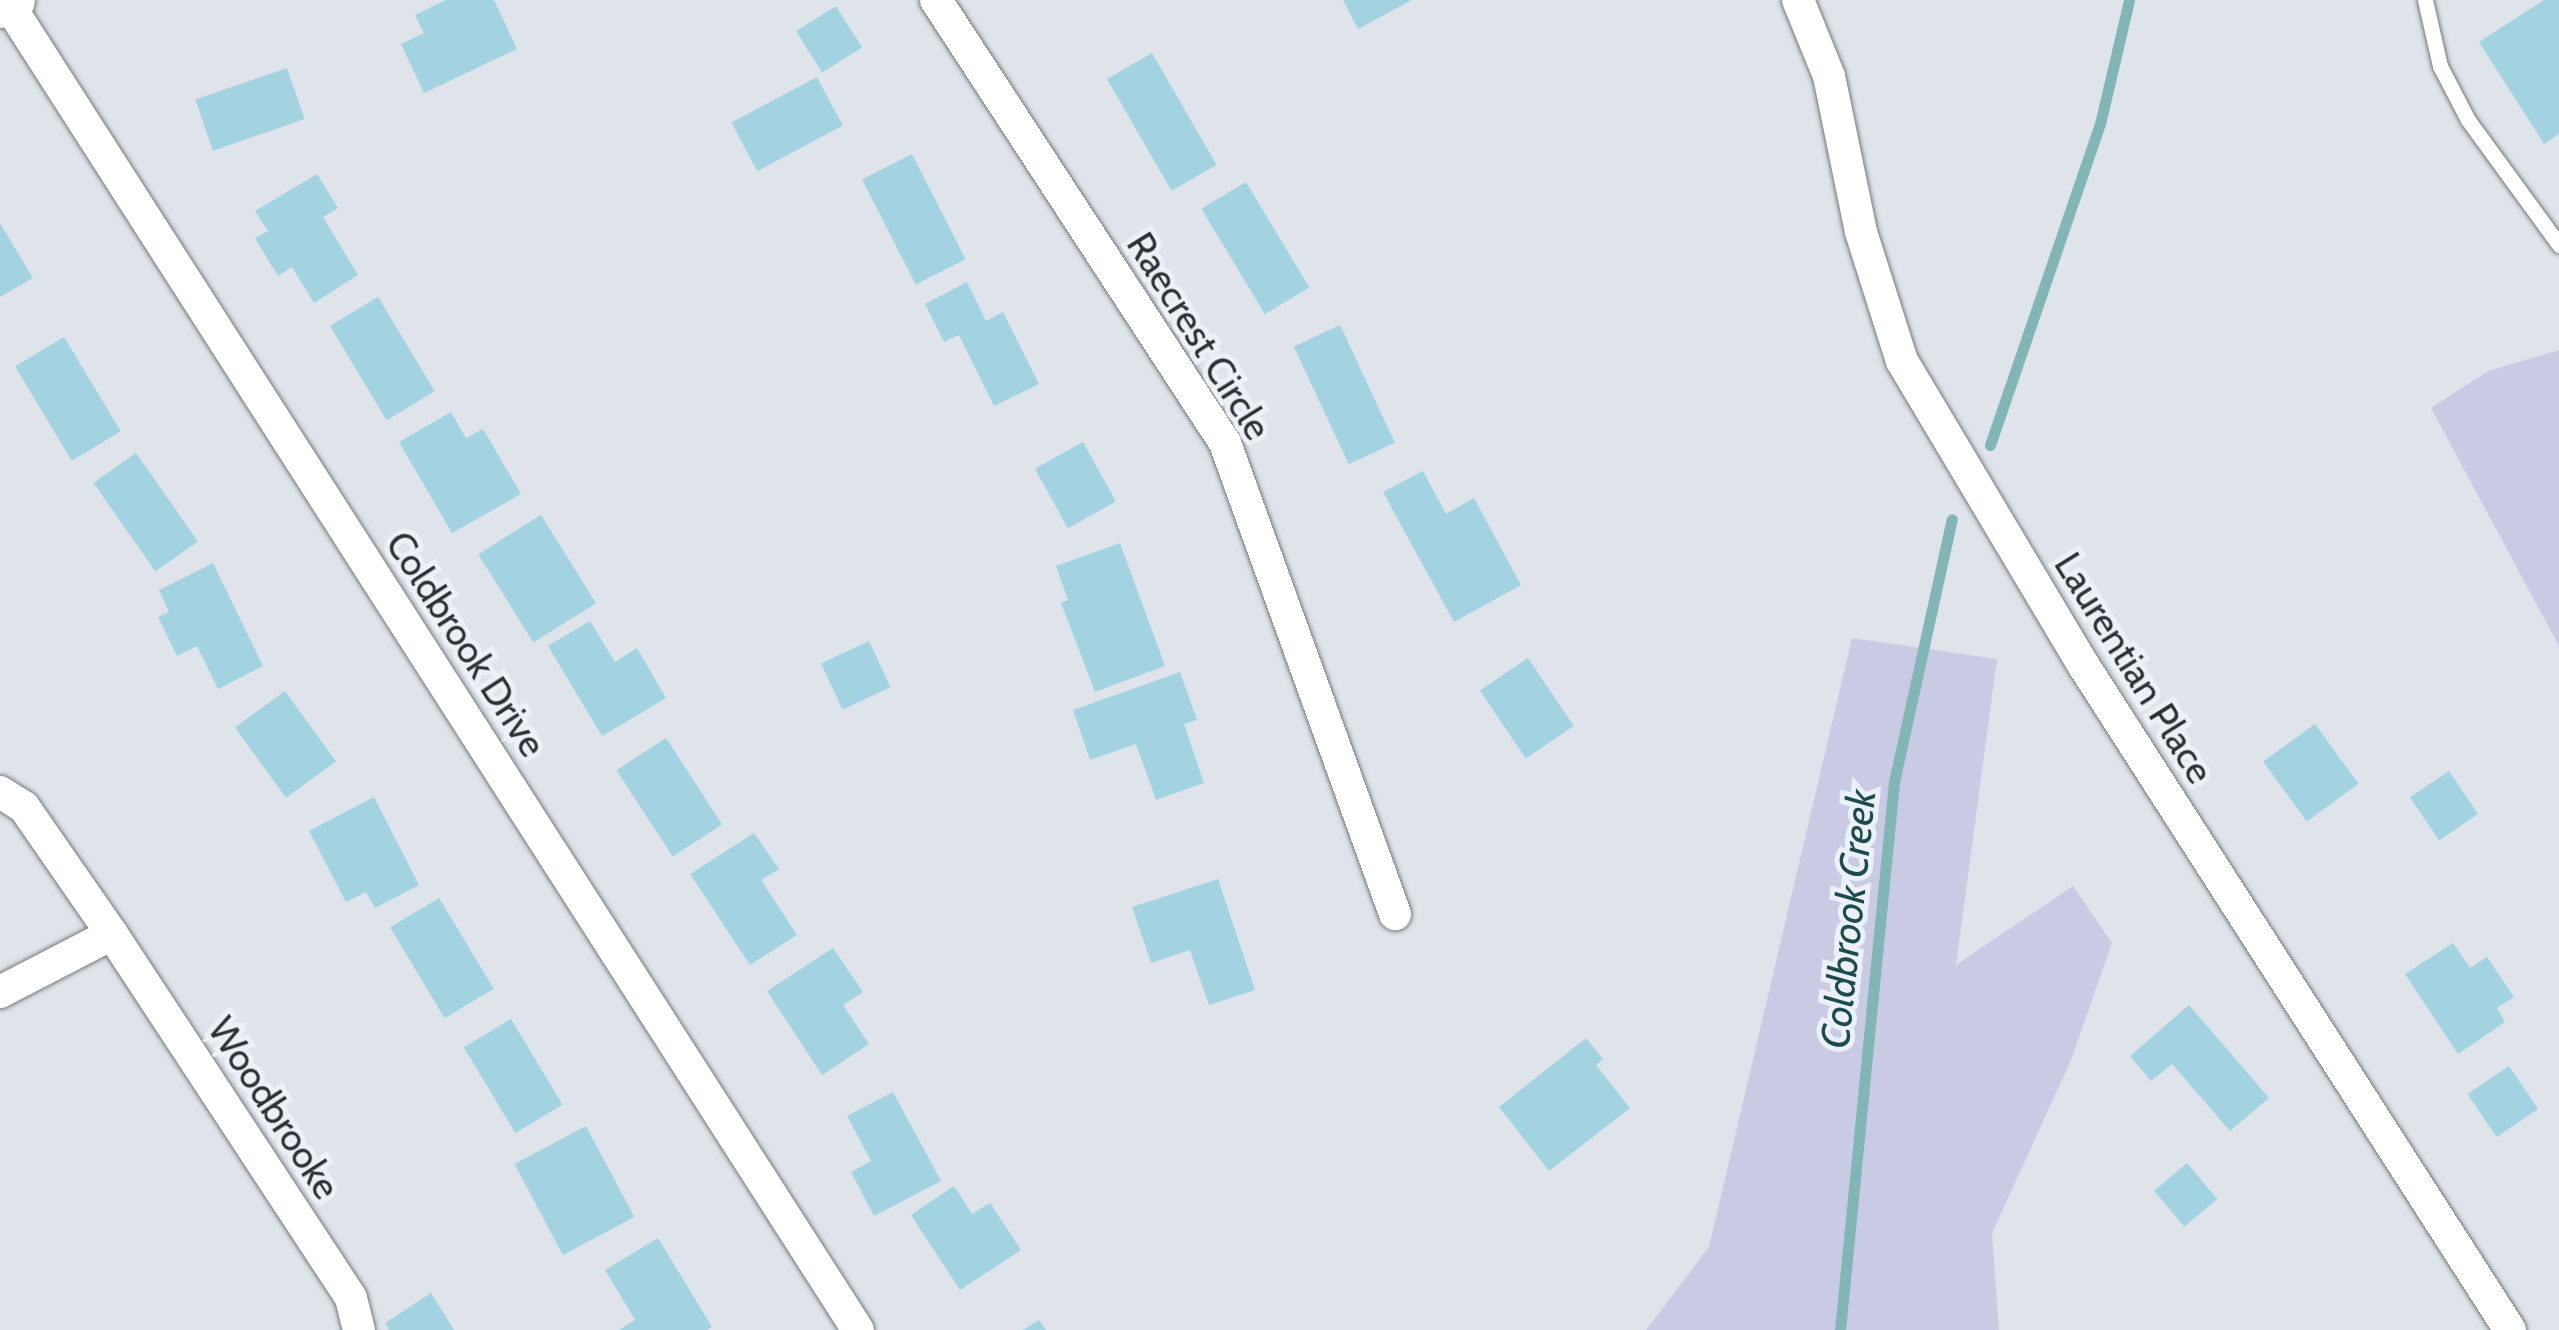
<!DOCTYPE html>
<html>
<head>
<meta charset="utf-8">
<style>
  body { margin:0 }
  #map { position:relative; width:2559px; height:1330px; overflow:hidden; background:#dee4e9; font-family:Cabin,sans-serif }
  div>[style] { position:absolute }
  [style*='--x'] { left:calc(var(--x)*1px); top:calc(var(--y)*1px); width:calc(var(--w)*1px); rotate:calc(var(--a)*1deg) }
  .green>* { inset:0; background:#c8cbe3 }
  .stream>* { height:11px; margin:-5.5px; padding:0 5.5px; transform-origin:5.5px; border-radius:5.5px; background:#82b5b6 }
  .building>* { inset:0; background:#a3d3e1; transform-origin:0 0 }
  .roads { filter:drop-shadow(0 0 2px #73797d) drop-shadow(0 0 2px #73797d) }
  .service>* { height:15px; margin:-7.5px; padding:0 7.5px; transform-origin:7.5px; border-radius:7.5px; background:#fff }
  .minor>* { height:32px; margin:-16px; padding:0 16px; transform-origin:16px; border-radius:16px; background:#fff }
  .secondary>* { height:45px; margin:-22.5px; padding:0 22.5px; transform-origin:22.5px; border-radius:22.5px; background:#fff }
  span { translate:-50% -50%; white-space:nowrap; text-align:center; line-height:1.15; -webkit-text-stroke:10px #ebf1f6; paint-order:stroke }
  .street-label { font-size:38px; color:#2e3133 }
  .water-label { font-size:40px; color:#1d4b4d; font-style:italic }
</style>
</head>
<body>
<div id="map">
  <div class="green">
    <div style="clip-path:polygon(2559px 350px,2559px 646px,2431px 408px,2488px 371px)"></div>
    <div style="clip-path:polygon(1852px 638px,1997px 659px,1956px 965px,2073px 886px,2112px 943px,2071px 1060px,1992px 1233px,1999px 1330px,1646px 1330px,1709px 1247px)"></div>
  </div>
  <div class="stream">
    <div style="--x:1990;--y:445;--w:339;--a:-71.1"></div>
    <div style="--x:2100;--y:124;--w:127;--a:-76.8"></div>
    <div style="--x:1840;--y:1330;--w:551;--a:-84.37"></div>
    <div style="--x:1894;--y:782;--w:269;--a:-77.6"></div>
  </div>
  <div class="building">
    <div style="clip-path:polygon(446px 0,494px 0,517px 49px,424px 93px,401px 44px,424px 33px,415px 15px)"></div>
    <div style="clip-path:polygon(1343px 0,1412px 0,1358px 29px)"></div>
    <div style="clip-path:polygon(2544px 0,2559px 0,2559px 134px,2544px 144px,2479px 42px)"></div>
    <div style="left:836px;top:6px;width:49px;height:47px;rotate:58deg"></div>
    <div style="left:1152px;top:53px;width:129px;height:52px;rotate:60deg"></div>
    <div style="left:287px;top:68px;width:54px;height:97px;rotate:71deg"></div>
    <div style="left:817px;top:77px;width:55px;height:97px;rotate:62deg"></div>
    <div style="left:912px;top:154px;width:118px;height:56px;rotate:63deg"></div>
    <div style="clip-path:polygon(317px 174px,338px 208px,323px 217px,358px 275px,314px 303px,292px 267px,278px 276px,255px 238px,268px 231px,255px 211px)"></div>
    <div style="left:1246px;top:182px;width:123px;height:52px;rotate:59deg"></div>
    <div style="clip-path:polygon(0 223px,33px 278px,0 297px)"></div>
    <div style="clip-path:polygon(967px 282px,986px 321px,1003px 312px,1039px 384px,994px 406px,959px 335px,944px 342px,925px 304px)"></div>
    <div style="left:378px;top:297px;width:110px;height:56px;rotate:59deg"></div>
    <div style="left:1340px;top:325px;width:130px;height:51px;rotate:65deg"></div>
    <div style="left:64px;top:337px;width:110px;height:57px;rotate:59deg"></div>
    <div style="clip-path:polygon(451px 412px,466px 438px,483px 429px,521px 494px,452px 533px,399px 442px)"></div>
    <div style="left:1083px;top:442px;width:68px;height:55px;rotate:61deg"></div>
    <div style="left:136px;top:453px;width:108px;height:52px;rotate:55deg"></div>
    <div style="clip-path:polygon(1423px 471px,1446px 514px,1474px 498px,1521px 585px,1454px 622px,1383px 492px)"></div>
    <div style="left:541px;top:515px;width:104px;height:74px;rotate:58deg"></div>
    <div style="clip-path:polygon(1120px 543px,1165px 666px,1095px 692px,1061px 603px,1068px 600px,1056px 566px)"></div>
    <div style="clip-path:polygon(213px 563px,263px 666px,218px 689px,197px 646px,177px 656px,158px 617px,169px 612px,159px 590px)"></div>
    <div style="clip-path:polygon(590px 621px,615px 662px,637px 648px,666px 698px,602px 736px,548px 646px)"></div>
    <div style="left:869px;top:641px;width:51px;height:53px;rotate:65deg"></div>
    <div style="left:1528px;top:658px;width:82px;height:58px;rotate:56deg"></div>
    <div style="clip-path:polygon(1180px 672px,1197px 720px,1184px 724px,1204px 783px,1156px 800px,1136px 744px,1090px 760px,1073px 710px)"></div>
    <div style="left:285px;top:691px;width:87px;height:62px;rotate:54deg"></div>
    <div style="left:2315px;top:724px;width:74px;height:64px;rotate:54deg"></div>
    <div style="left:666px;top:738px;width:103px;height:59px;rotate:57deg"></div>
    <div style="left:2449px;top:771px;width:52px;height:47px;rotate:56deg"></div>
    <div style="clip-path:polygon(374px 797px,419px 885px,375px 908px,366px 892px,346px 902px,309px 831px)"></div>
    <div style="clip-path:polygon(754px 833px,779px 869px,761px 880px,797px 935px,750px 965px,690px 874px)"></div>
    <div style="clip-path:polygon(1218px 879px,1255px 990px,1209px 1005px,1190px 950px,1151px 963px,1132px 907px)"></div>
    <div style="left:439px;top:898px;width:106px;height:57px;rotate:59deg"></div>
    <div style="clip-path:polygon(2453px 943px,2470px 968px,2487px 957px,2514px 997px,2497px 1008px,2505px 1022px,2458px 1054px,2405px 974px)"></div>
    <div style="clip-path:polygon(833px 948px,863px 992px,843px 1005px,869px 1044px,822px 1075px,767px 991px)"></div>
    <div style="clip-path:polygon(2189px 1005px,2269px 1098px,2230px 1131px,2172px 1064px,2151px 1081px,2130px 1056px)"></div>
    <div style="left:511px;top:1019px;width:100px;height:55px;rotate:59deg"></div>
    <div style="clip-path:polygon(1586px 1038px,1603px 1059px,1596px 1065px,1630px 1108px,1549px 1171px,1499px 1107px)"></div>
    <div style="left:2509px;top:1066px;width:52px;height:50px;rotate:56deg"></div>
    <div style="clip-path:polygon(893px 1092px,941px 1181px,874px 1216px,851px 1172px,871px 1161px,847px 1116px)"></div>
    <div style="left:586px;top:1126px;width:103px;height:81px;rotate:62deg"></div>
    <div style="left:2187px;top:1163px;width:47px;height:43px;rotate:50deg"></div>
    <div style="clip-path:polygon(954px 1186px,972px 1214px,990px 1203px,1021px 1250px,960px 1290px,911px 1215px)"></div>
    <div style="clip-path:polygon(658px 1238px,712px 1327px,707px 1330px,619px 1330px,635px 1320px,605px 1270px)"></div>
    <div style="clip-path:polygon(431px 1293px,454px 1330px,389px 1330px,385px 1323px)"></div>
    <div style="clip-path:polygon(1039px 1320px,1046px 1330px,1023px 1330px)"></div>
  </div>
  <div class="roads">
    <div class="service">
      <div style="--x:2425;--y:0;--w:68;--a:77.2"></div>
      <div style="--x:2440;--y:66;--w:61;--a:62.6"></div>
      <div style="--x:2468;--y:120;--w:155;--a:53.9"></div>
    </div>
    <div class="minor">
      <div style="--x:936;--y:0;--w:529;--a:56.88"></div>
      <div style="--x:1225;--y:443;--w:501;--a:70.15"></div>
      <div style="--x:1798;--y:0;--w:82;--a:67.8"></div>
      <div style="--x:1829;--y:76;--w:159;--a:78.4"></div>
      <div style="--x:1861;--y:232;--w:135;--a:72.4"></div>
      <div style="--x:1902;--y:361;--w:355;--a:59.2"></div>
      <div style="--x:2084;--y:666;--w:789;--a:57.32"></div>
      <div style="--x:7;--y:2;--w:1577;--a:57.35"></div>
      <div style="--x:0;--y:792;--w:28;--a:32"></div>
      <div style="--x:24;--y:807;--w:155;--a:55.3"></div>
      <div style="--x:112;--y:934;--w:126;--a:152.6"></div>
      <div style="--x:112;--y:934;--w:435;--a:56.7"></div>
      <div style="--x:351;--y:1298;--w:33;--a:76"></div>
    </div>
    <div class="secondary">
      <div style="--x:0;--y:5;--w:13;--a:-23"></div>
    </div>
  </div>
  <div class="street-label">
    <span style="left:1199px;top:336px;rotate:58deg">Raecrest Circle</span>
    <span style="left:466px;top:644px;rotate:57deg">Coldbrook Drive</span>
    <span style="left:2134px;top:668px;rotate:58deg">Laurentian Place</span>
    <span style="left:274px;top:1108px;rotate:57deg">Woodbrooke</span>
  </div>
  <div class="water-label">
    <span style="left:1848px;top:919px;rotate:-84deg">Coldbrook Creek</span>
  </div>
</div>
</body>
</html>
